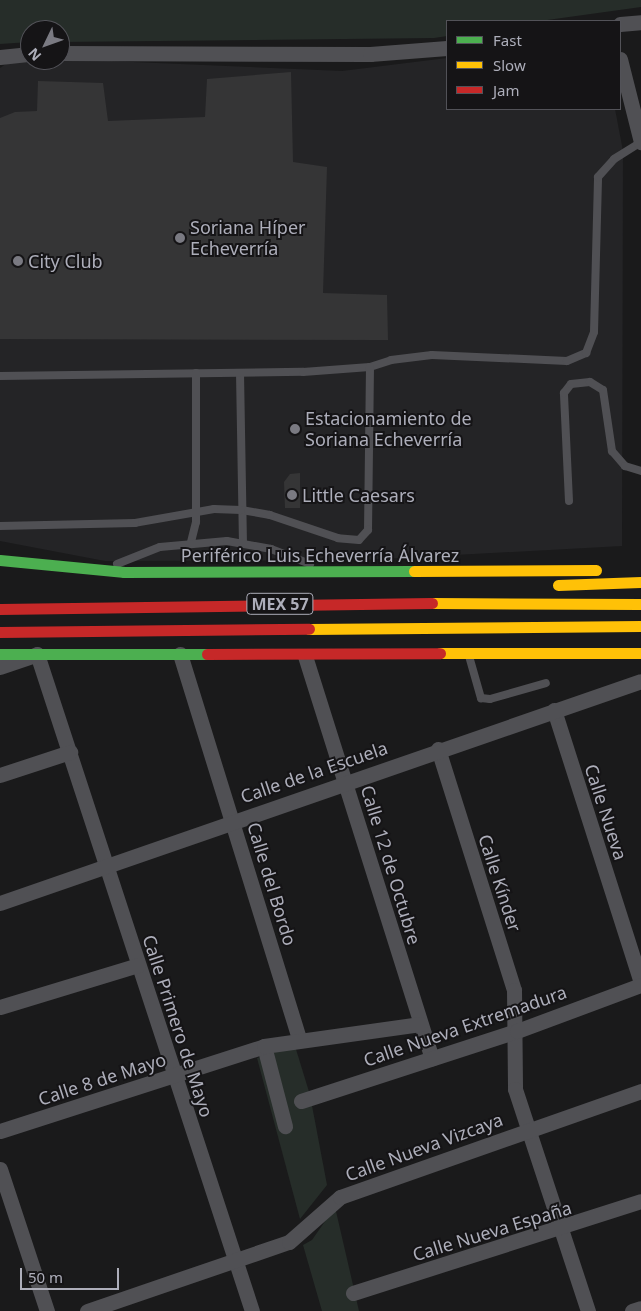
<!DOCTYPE html>
<html>
<head>
<meta charset="utf-8">
<style>
  body { margin:0 }
  #map { position:relative; width:641px; height:1311px; overflow:hidden; background:#1a1a1b; font-family:"Noto Sans",sans-serif }
  div>[style] { position:absolute }
  [style*='--x'] { left:calc(var(--x)*1px); top:calc(var(--y)*1px); width:calc(var(--w)*1px); rotate:calc(var(--a)*1deg) }
  .built>* { inset:0; background:#242426 }
  .green>* { inset:0; background:#262d29 }
  .building>* { inset:0; background:#353536 }
  .lane>* { height:8px; margin:-4px; padding:0 4px; transform-origin:4px; border-radius:4px; background:#505054 }
  .street>* { height:15px; margin:-7.5px; padding:0 7.5px; transform-origin:7.5px; border-radius:7.5px; background:#505054 }
  .fast>* { height:11px; margin:-5.5px; padding:0 5.5px; transform-origin:5.5px; border-radius:5.5px; background:#4caf50 }
  .slow>* { height:11px; margin:-5.5px; padding:0 5.5px; transform-origin:5.5px; border-radius:5.5px; background:#ffc107 }
  .jam>* { height:11px; margin:-5.5px; padding:0 5.5px; transform-origin:5.5px; border-radius:5.5px; background:#c62828 }
  .dots>* { width:14px; height:14px; translate:-50% -50%; box-sizing:border-box; border:2px solid #151416; border-radius:50% }
  span { translate:-50% -50%; white-space:nowrap; text-align:center; line-height:1.15; -webkit-text-stroke:4px #151416; paint-order:stroke }
  .shield-label span { padding:1px 4px; background:#151416; border:1px solid; border-radius:4px; -webkit-text-stroke-width:0 }
  .shield-label { font-size:16px; color:#adaeba; font-weight:700 }
  .poi-label { font-size:18px; color:#adaeba }
  .left { translate:0 -50%; text-align:left }
  .street-label { font-size:18px; color:#adaeba }
  .legend { position:absolute; left:446px; top:20px; width:175px; height:90px; box-sizing:border-box; background:#151416; border:1px solid #525258; margin:0; padding:6px 9px; list-style:none; font-size:15px; color:#adaeba }
  .legend li { display:flex; align-items:center; gap:10px; height:25px }
  .legend b { width:25px; border:1px solid #525258 }
  .north { position:absolute; left:20px; top:20px; width:50px; height:50px; box-sizing:border-box; background:#151416; border:1px solid #525258; border-radius:50%; rotate:228deg; font-size:14px; font-weight:700; line-height:20px; text-align:center; color:#adaeba }
  .north::after { content:''; display:block; margin:auto; width:18px; height:22px; background:#7a7a82; clip-path:polygon(50% 0,100% 100%,50% 72%,0 100%) }
  .scale { position:absolute; left:20px; top:1268px; width:99px; height:22px; box-sizing:border-box; border:2px solid #adaeba; border-top:0; padding-left:6px; font-size:15px; line-height:18px; white-space:nowrap; color:#adaeba; -webkit-text-stroke:4px #151416; paint-order:stroke }
</style>
</head>
<body>
<div id="map">
  <div class="built">
    <div style="clip-path:polygon(16px 57px,342px 71px,447px 58px,447px 109px,615px 109px,623px 151px,622px 546px,362px 560px,105px 561px,0 541px,0 68px)"></div>
  </div>
  <div class="green">
    <div style="clip-path:polygon(0 0,641px 0,641px 7px,540px 21px,447px 21px,447px 36px,434px 38px,60px 42px,60px 30px,30px 30px,30px 42px,0 44px)"></div>
    <div style="clip-path:polygon(295px 1046px,310px 1095px,327px 1185px,300px 1219px,257px 1058px)"></div>
    <div style="clip-path:polygon(335px 1207px,359px 1311px,322px 1311px,303px 1245px,312px 1240px)"></div>
  </div>
  <div class="building">
    <div style="clip-path:polygon(291px 72px,293px 162px,327px 167px,323px 293px,387px 295px,388px 340px,0 339px,0 118px,15px 112px,37px 111px,38px 81px,103px 83px,108px 121px,205px 117px,207px 79px)"></div>
    <div style="clip-path:polygon(300px 473px,300px 508px,285px 508px,284px 482px,290px 474px)"></div>
  </div>
  <div class="lane">
    <div style="--x:370;--y:367;--w:22;--a:-18"></div>
    <div style="--x:391;--y:360;--w:41;--a:-7"></div>
    <div style="--x:432;--y:355;--w:135;--a:2.5"></div>
    <div style="--x:567;--y:361;--w:21;--a:-23"></div>
    <div style="--x:586;--y:353;--w:22;--a:-69"></div>
    <div style="--x:594;--y:332;--w:155;--a:-88.5"></div>
    <div style="--x:598;--y:177;--w:24;--a:-48"></div>
    <div style="--x:614;--y:159;--w:32;--a:-32"></div>
    <div style="--x:240;--y:373;--w:170;--a:89"></div>
    <div style="--x:0;--y:376;--w:303;--a:-0.8"></div>
    <div style="--x:303;--y:372;--w:67;--a:-4.3"></div>
    <div style="--x:370;--y:367;--w:163;--a:90.7"></div>
    <div style="--x:368;--y:530;--w:13;--a:132"></div>
    <div style="--x:359;--y:540;--w:21;--a:-175"></div>
    <div style="--x:338;--y:538;--w:72;--a:-161.3"></div>
    <div style="--x:270;--y:515;--w:29;--a:-170"></div>
    <div style="--x:241;--y:510;--w:27;--a:-178"></div>
    <div style="--x:214;--y:509;--w:80;--a:170"></div>
    <div style="--x:135;--y:523;--w:135;--a:178.7"></div>
    <div style="--x:569;--y:501;--w:108;--a:-92.7"></div>
    <div style="--x:564;--y:393;--w:11;--a:-52"></div>
    <div style="--x:571;--y:384;--w:19;--a:-6"></div>
    <div style="--x:590;--y:382;--w:15;--a:32"></div>
    <div style="--x:603;--y:390;--w:62;--a:81.6"></div>
    <div style="--x:612;--y:451;--w:20;--a:49"></div>
    <div style="--x:625;--y:466;--w:17;--a:17"></div>
    <div style="--x:191;--y:542;--w:21;--a:-76"></div>
    <div style="--x:196;--y:522;--w:149;--a:-90"></div>
    <div style="--x:117;--y:564;--w:46;--a:-21.6"></div>
    <div style="--x:160;--y:547;--w:67;--a:-5.1"></div>
    <div style="--x:227;--y:541;--w:45;--a:10.3"></div>
    <div style="--x:271;--y:549;--w:42;--a:21"></div>
    <div style="--x:469;--y:656;--w:44;--a:74.1"></div>
    <div style="--x:481;--y:698;--w:9;--a:6"></div>
    <div style="--x:490;--y:699;--w:58;--a:-15.9"></div>
  </div>
  <div class="street">
    <div style="--x:620;--y:24;--w:21;--a:-5"></div>
    <div style="--x:60;--y:53;--w:310;--a:0.2"></div>
    <div style="--x:370;--y:54;--w:77;--a:-4.5"></div>
    <div style="--x:0;--y:57;--w:30;--a:-6"></div>
    <div style="--x:620;--y:59;--w:86;--a:75.8"></div>
    <div style="--x:180;--y:654;--w:403;--a:72.8"></div>
    <div style="--x:305;--y:656;--w:422;--a:72.5"></div>
    <div style="--x:0;--y:667;--w:39;--a:-19"></div>
    <div style="--x:37;--y:654;--w:691;--a:71.88"></div>
    <div style="--x:554;--y:710;--w:286;--a:72.3"></div>
    <div style="--x:438;--y:749;--w:253;--a:72.5"></div>
    <div style="--x:514;--y:990;--w:99;--a:89.4"></div>
    <div style="--x:515;--y:1089;--w:234;--a:71.8"></div>
    <div style="--x:0;--y:775;--w:74;--a:-18.2"></div>
    <div style="--x:0;--y:903;--w:678;--a:-19.1"></div>
    <div style="--x:0;--y:1007;--w:144;--a:-16.9"></div>
    <div style="--x:264;--y:1046;--w:83;--a:75.3"></div>
    <div style="--x:301;--y:1101;--w:227;--a:-18"></div>
    <div style="--x:517;--y:1031;--w:132;--a:-20.4"></div>
    <div style="--x:0;--y:1131;--w:277;--a:-17.8"></div>
    <div style="--x:264;--y:1046;--w:158;--a:-8"></div>
    <div style="--x:0;--y:1169;--w:150;--a:71.7"></div>
    <div style="--x:353;--y:1293;--w:302;--a:-17.7"></div>
    <div style="--x:87;--y:1311;--w:213;--a:-18.9"></div>
    <div style="--x:289;--y:1242;--w:68;--a:-41.4"></div>
    <div style="--x:340;--y:1197;--w:319;--a:-19.4"></div>
    <div style="--x:632;--y:1311;--w:9;--a:-18"></div>
  </div>
  <div class="fast">
    <div style="--x:0;--y:560;--w:125;--a:5.5"></div>
    <div style="--x:124;--y:572;--w:290;--a:-0.2"></div>
    <div style="--x:0;--y:654;--w:207;--a:0"></div>
  </div>
  <div class="slow">
    <div style="--x:414;--y:571;--w:182;--a:-0.3"></div>
    <div style="--x:558;--y:585;--w:83;--a:-2.1"></div>
    <div style="--x:432;--y:603;--w:209;--a:0.3"></div>
    <div style="--x:309;--y:629;--w:332;--a:-0.5"></div>
    <div style="--x:440;--y:653;--w:201;--a:0"></div>
  </div>
  <div class="jam">
    <div style="--x:0;--y:609;--w:432;--a:-0.8"></div>
    <div style="--x:0;--y:632;--w:309;--a:-0.6"></div>
    <div style="--x:207;--y:654;--w:233;--a:-0.2"></div>
  </div>
  <div class="dots">
    <div style="left:180px;top:238px;background:#7a7a82"></div>
    <div style="left:18px;top:261px;background:#7a7a82"></div>
    <div style="left:295px;top:429px;background:#7a7a82"></div>
    <div style="left:292px;top:495px;background:#7a7a82"></div>
  </div>
  <div class="shield-label">
    <span style="left:280px;top:604px">MEX 57</span>
  </div>
  <div class="poi-label">
    <span class="left" style="left:190px;top:238px">Soriana Híper<br>Echeverría</span>
    <span class="left" style="left:28px;top:261px">City Club</span>
    <span class="left" style="left:305px;top:429px">Estacionamiento de<br>Soriana Echeverría</span>
    <span class="left" style="left:302px;top:495px">Little Caesars</span>
  </div>
  <div class="street-label">
    <span style="left:320px;top:555px">Periférico Luis Echeverría Álvarez</span>
    <span style="left:314px;top:772px;rotate:-19deg">Calle de la Escuela</span>
    <span style="left:606px;top:812px;rotate:72deg">Calle Nueva</span>
    <span style="left:391px;top:865px;rotate:73deg">Calle 12 de Octubre</span>
    <span style="left:500px;top:883px;rotate:72deg">Calle Kínder</span>
    <span style="left:272px;top:884px;rotate:73deg">Calle del Bordo</span>
    <span style="left:178px;top:1026px;rotate:72deg">Calle Primero de Mayo</span>
    <span style="left:465px;top:1026px;rotate:-19deg">Calle Nueva Extremadura</span>
    <span style="left:102px;top:1079px;rotate:-18deg">Calle 8 de Mayo</span>
    <span style="left:424px;top:1147px;rotate:-20deg">Calle Nueva Vizcaya</span>
    <span style="left:492px;top:1231px;rotate:-17deg">Calle Nueva España</span>
  </div>
  <ul class="legend">
  <li><b style="height:6px;background:#4caf50"></b>Fast</li>
  <li><b style="height:6px;background:#ffc107"></b>Slow</li>
  <li><b style="height:6px;background:#c62828"></b>Jam</li>
  </ul>
  <div class="north">N</div>
  <div class="scale">50 m</div>
</div>
</body>
</html>
